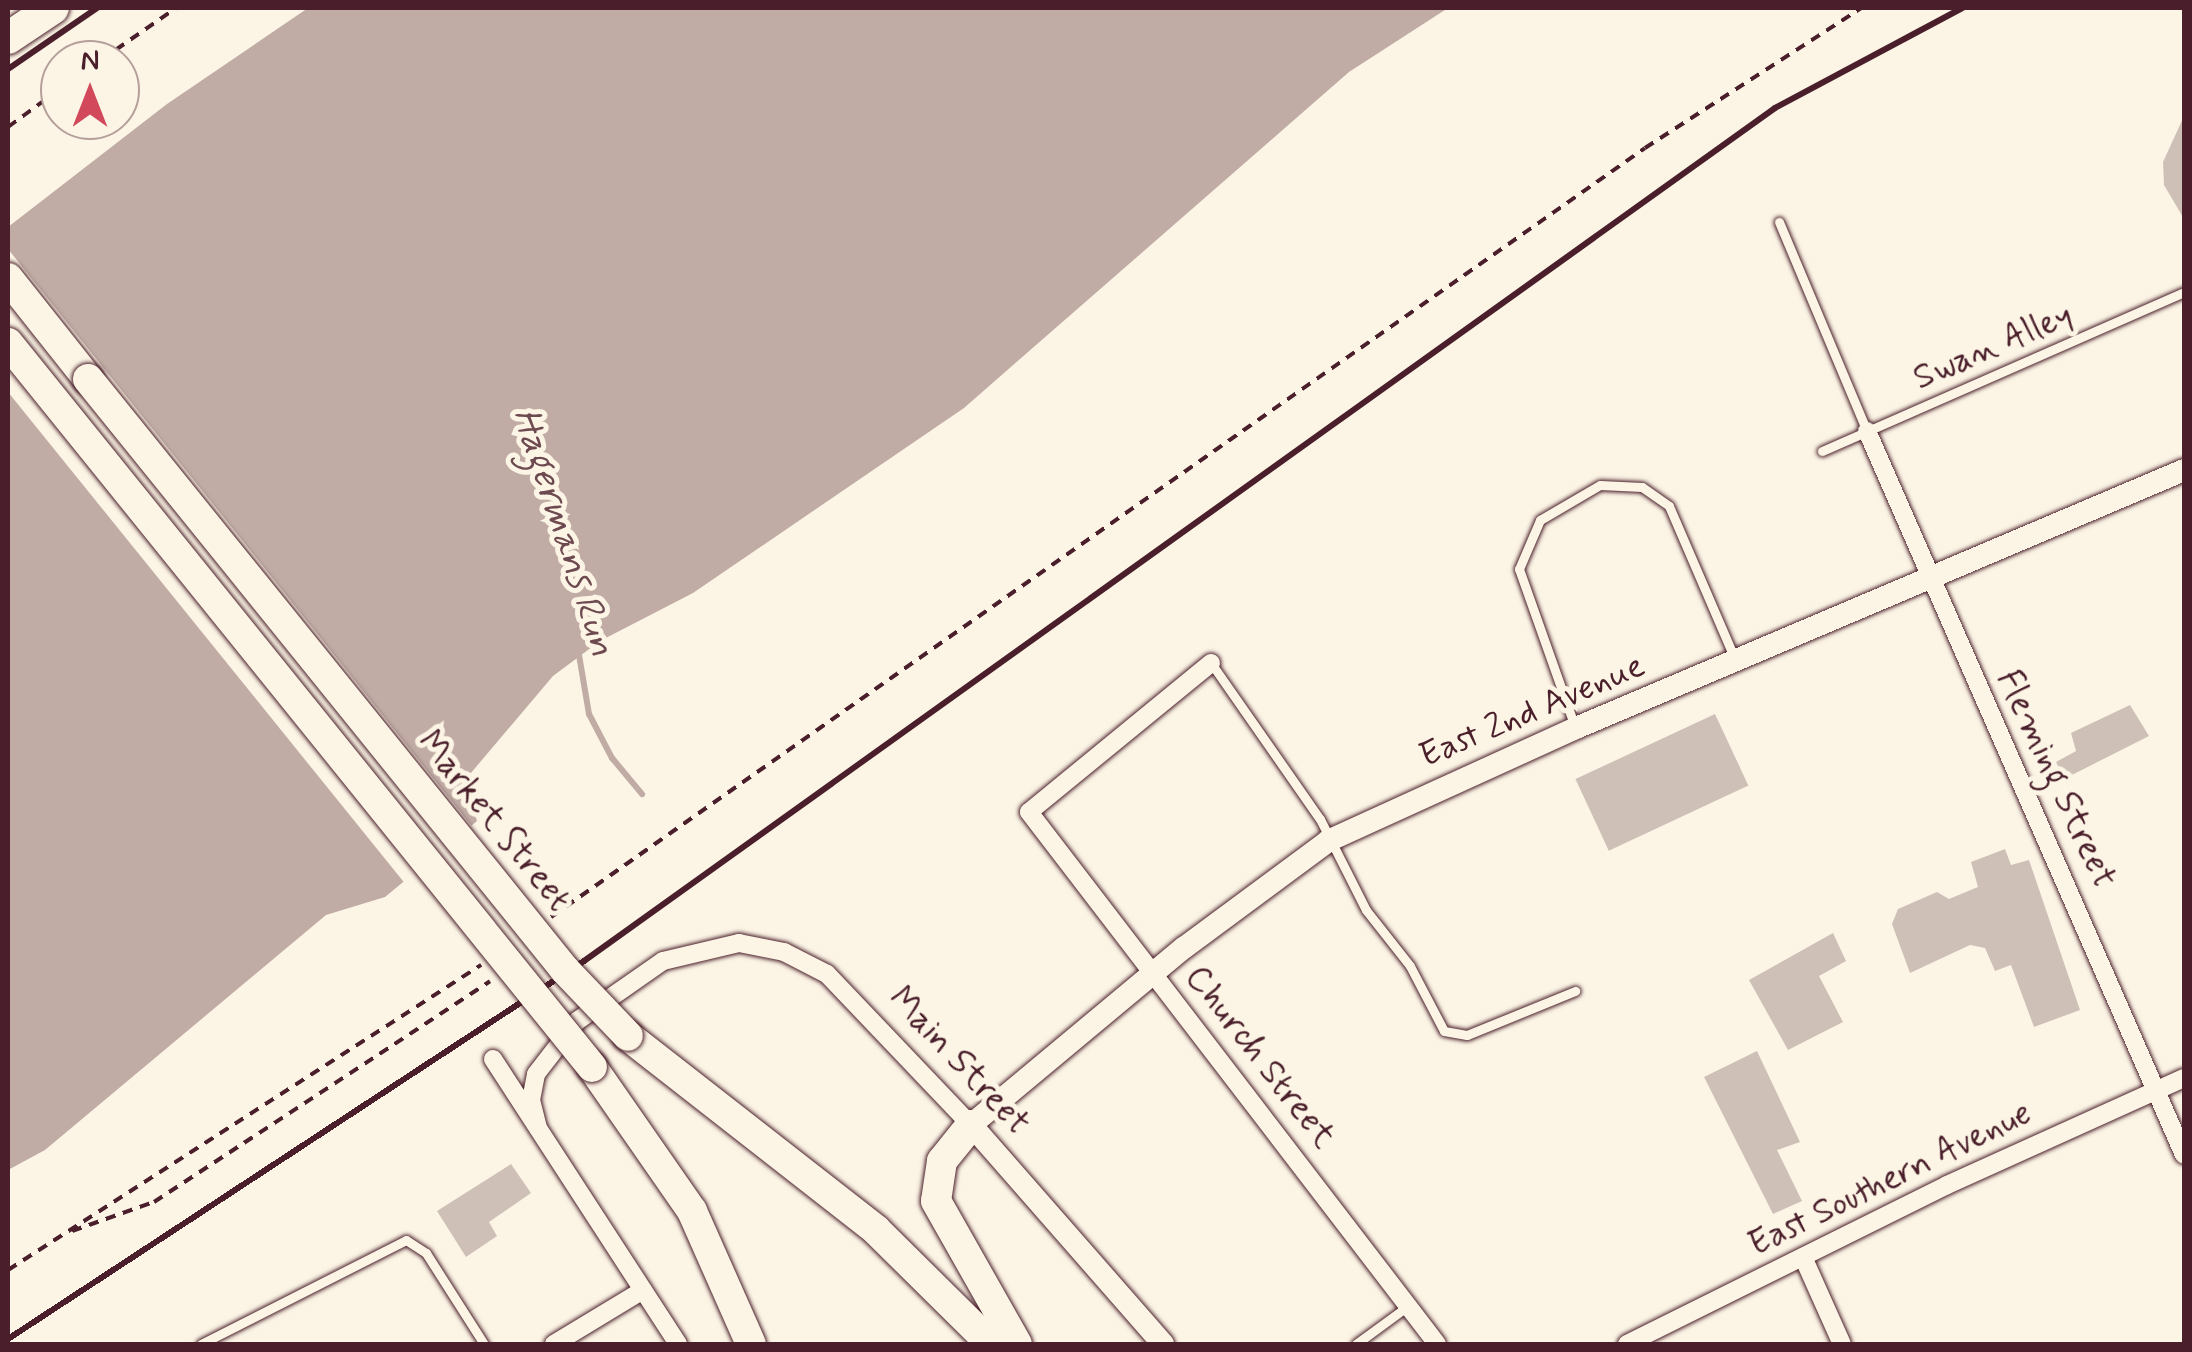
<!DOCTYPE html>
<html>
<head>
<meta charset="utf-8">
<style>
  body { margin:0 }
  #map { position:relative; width:2192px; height:1352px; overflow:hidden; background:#fcf5e5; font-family:Mynerve,sans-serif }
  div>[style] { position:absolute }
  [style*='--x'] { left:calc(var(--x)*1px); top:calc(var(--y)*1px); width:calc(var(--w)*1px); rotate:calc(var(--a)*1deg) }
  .water>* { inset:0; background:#c0aca5 }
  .pier>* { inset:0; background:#fcf5e5 }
  .stream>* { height:6px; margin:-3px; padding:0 3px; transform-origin:3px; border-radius:3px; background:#c0aca5 }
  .building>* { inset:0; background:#cfc0b7; transform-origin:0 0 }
  .path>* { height:4px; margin-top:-2px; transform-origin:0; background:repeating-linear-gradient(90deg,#4a1f2b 0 10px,transparent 0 18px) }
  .roads { filter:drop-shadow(0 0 2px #4a1f2b) drop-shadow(0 0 2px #4a1f2b) }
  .service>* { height:9px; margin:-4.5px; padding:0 4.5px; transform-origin:4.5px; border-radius:4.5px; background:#fcf5e5 }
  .minor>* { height:18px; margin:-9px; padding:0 9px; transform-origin:9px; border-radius:9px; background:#fcf5e5 }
  .tertiary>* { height:22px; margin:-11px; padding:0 11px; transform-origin:11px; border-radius:11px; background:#fcf5e5 }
  .trunk>* { height:30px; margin:-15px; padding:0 15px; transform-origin:15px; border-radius:15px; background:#fcf5e5 }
  .motorway>* { height:32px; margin:-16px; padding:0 16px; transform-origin:16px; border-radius:16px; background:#fcf5e5 }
  .rail>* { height:6px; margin:-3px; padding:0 3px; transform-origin:3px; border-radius:3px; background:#4a1f2b }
  .bridges { filter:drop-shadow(0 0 2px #4a1f2b) drop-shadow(0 0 2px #4a1f2b) }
  .trunk-bridge>* { height:30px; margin:-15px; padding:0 15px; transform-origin:15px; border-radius:15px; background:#fcf5e5 }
  span { translate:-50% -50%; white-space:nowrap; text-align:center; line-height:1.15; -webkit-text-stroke:10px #fcf5e5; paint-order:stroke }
  .street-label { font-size:35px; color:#4a1f2b }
  .water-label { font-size:38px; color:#6d4950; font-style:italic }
  .frame { position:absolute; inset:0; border:10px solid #4a1f2b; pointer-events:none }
  .north { position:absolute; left:40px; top:40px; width:100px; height:100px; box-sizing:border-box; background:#fcf5e5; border:2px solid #b59f9b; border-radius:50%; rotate:0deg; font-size:28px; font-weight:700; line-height:40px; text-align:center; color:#4a1f2b }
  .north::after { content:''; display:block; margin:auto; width:35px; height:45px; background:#d1495b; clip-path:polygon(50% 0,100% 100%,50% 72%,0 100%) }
</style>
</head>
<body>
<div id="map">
  <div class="water">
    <div style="clip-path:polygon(308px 8px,1448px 8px,1349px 72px,964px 408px,693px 593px,600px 641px,553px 676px,465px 780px,477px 821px,385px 897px,326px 915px,45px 1150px,8px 1170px,8px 227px,167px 104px)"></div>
  </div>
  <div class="pier">
    <div style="clip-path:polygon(8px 249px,475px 830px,407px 886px,8px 392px)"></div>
  </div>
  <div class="stream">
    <div style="--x:578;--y:649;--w:66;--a:80.4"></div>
    <div style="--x:589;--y:714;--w:50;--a:62.4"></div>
    <div style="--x:612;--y:758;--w:47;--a:50.2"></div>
  </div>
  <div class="building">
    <div style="clip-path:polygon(2184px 116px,2184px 219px,2164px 185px,2163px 162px)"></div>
    <div style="clip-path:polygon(2130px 705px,2149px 736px,2064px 779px,2056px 762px,2076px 751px,2071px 733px)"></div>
    <div style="left:1715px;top:714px;width:79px;height:154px;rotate:65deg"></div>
    <div style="clip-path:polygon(2005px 849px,2011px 865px,2029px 860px,2080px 1010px,2034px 1027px,2011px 965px,1995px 971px,1985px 948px,1970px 945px,1910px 973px,1892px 924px,1898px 909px,1937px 892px,1949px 899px,1978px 887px,1971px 862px)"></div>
    <div style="clip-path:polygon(1833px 933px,1846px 961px,1819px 976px,1843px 1022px,1788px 1050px,1749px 980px)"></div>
    <div style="clip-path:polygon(1757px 1051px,1800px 1142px,1777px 1150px,1802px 1201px,1773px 1214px,1704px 1077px)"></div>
    <div style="clip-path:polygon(511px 1164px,531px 1193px,489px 1222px,497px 1236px,466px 1257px,437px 1211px)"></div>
  </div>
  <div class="path">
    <div style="--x:101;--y:60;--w:91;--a:-34.7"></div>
    <div style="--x:8;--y:127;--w:64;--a:-36.2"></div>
    <div style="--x:551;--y:917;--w:1337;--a:-35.1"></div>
    <div style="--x:1645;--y:148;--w:257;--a:-32.9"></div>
    <div style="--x:72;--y:1231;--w:87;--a:-19.5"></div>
    <div style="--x:154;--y:1202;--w:402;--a:-33.3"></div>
    <div style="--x:8;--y:1270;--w:563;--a:-32.81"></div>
  </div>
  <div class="roads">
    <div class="service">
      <div style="--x:1779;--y:222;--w:227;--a:67.2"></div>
      <div style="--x:1822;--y:451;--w:395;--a:-23.7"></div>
      <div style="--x:1211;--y:663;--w:190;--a:55.1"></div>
      <div style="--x:1320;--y:819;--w:102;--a:63.2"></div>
      <div style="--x:1366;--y:910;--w:71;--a:51.8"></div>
      <div style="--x:1410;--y:966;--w:73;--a:62.4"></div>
      <div style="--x:1444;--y:1031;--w:23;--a:10"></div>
      <div style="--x:1467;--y:1035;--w:117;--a:-22.2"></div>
      <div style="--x:1575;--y:727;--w:168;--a:-109.5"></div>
      <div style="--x:1519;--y:569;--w:53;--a:-66.8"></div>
      <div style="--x:1540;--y:520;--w:69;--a:-30.3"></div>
      <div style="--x:1600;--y:485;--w:42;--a:2.7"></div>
      <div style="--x:1642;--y:487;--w:33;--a:35"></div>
      <div style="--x:1669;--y:506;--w:167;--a:66.7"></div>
      <div style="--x:201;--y:1344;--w:230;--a:-26.9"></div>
      <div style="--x:406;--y:1240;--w:24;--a:33"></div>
      <div style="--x:426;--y:1253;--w:108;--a:57.5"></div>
      <div style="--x:1356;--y:1344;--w:64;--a:-36.2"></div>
    </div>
    <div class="minor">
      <div style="--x:1867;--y:431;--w:790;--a:66.35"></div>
      <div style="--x:1211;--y:663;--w:235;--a:140.7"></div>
      <div style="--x:1029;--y:812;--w:670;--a:52.51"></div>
      <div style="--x:493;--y:1059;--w:340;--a:57"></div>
      <div style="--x:538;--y:1128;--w:29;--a:-104"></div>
      <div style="--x:531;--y:1100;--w:26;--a:-79"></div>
      <div style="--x:536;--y:1074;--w:67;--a:-52.3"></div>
      <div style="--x:577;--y:1021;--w:105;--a:-34.9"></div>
      <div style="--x:663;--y:961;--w:78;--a:-13.3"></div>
      <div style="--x:739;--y:943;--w:46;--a:11.3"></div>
      <div style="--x:784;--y:952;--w:48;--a:27.1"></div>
      <div style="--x:827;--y:974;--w:209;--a:46.4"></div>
      <div style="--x:1803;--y:1257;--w:95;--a:65.9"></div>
      <div style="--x:554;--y:1344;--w:104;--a:-31.2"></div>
      <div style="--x:1627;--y:1344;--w:357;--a:-26.4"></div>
      <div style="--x:1947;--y:1185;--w:260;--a:-24.3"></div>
    </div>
    <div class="tertiary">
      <div style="--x:1163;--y:1344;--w:291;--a:-131.2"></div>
      <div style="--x:971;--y:1125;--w:278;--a:-39.8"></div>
      <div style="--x:1185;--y:947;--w:178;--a:-36.5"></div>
      <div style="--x:1328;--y:841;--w:273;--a:-24.5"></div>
      <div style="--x:1576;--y:728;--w:660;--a:-22.99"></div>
    </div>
    <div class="trunk">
      <div style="--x:8;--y:278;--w:129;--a:51.6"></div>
      <div style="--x:628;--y:1036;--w:315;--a:38"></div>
      <div style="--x:876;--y:1230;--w:162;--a:44.7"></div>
      <div style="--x:592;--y:1067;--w:175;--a:55.2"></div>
      <div style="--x:692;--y:1211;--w:145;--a:66.1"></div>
      <div style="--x:971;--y:1125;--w:46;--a:128.9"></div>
      <div style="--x:942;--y:1161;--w:40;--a:98.5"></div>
      <div style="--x:936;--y:1201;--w:164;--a:60.5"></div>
    </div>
    <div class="motorway">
      <div style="--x:8;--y:38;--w:54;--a:-33.7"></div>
    </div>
  </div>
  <div class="rail">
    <div style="--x:8;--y:69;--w:108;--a:-34.4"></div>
    <div style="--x:8;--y:1339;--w:689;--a:-33.27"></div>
    <div style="--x:584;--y:961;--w:1465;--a:-35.61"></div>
    <div style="--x:1775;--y:108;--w:212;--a:-28.1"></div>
  </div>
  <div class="bridges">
    <div class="trunk-bridge">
      <div style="--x:8;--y:343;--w:930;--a:51.11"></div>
      <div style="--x:88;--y:379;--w:759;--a:51.09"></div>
      <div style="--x:565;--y:970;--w:91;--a:46.3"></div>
    </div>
  </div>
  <div class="street-label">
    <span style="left:1993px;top:347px;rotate:-23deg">Swan Alley</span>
    <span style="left:1532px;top:711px;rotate:-23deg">East 2nd Avenue</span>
    <span style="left:2056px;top:779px;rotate:65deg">Fleming Street</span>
    <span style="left:494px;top:821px;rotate:51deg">Market Street</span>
    <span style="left:1260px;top:1057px;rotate:52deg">Church Street</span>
    <span style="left:959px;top:1061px;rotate:47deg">Main Street</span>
    <span style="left:1890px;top:1179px;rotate:-26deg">East Southern Avenue</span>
  </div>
  <div class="water-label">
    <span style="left:563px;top:532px;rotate:72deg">Hagermans Run</span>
  </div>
  <div class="frame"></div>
  <div class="north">N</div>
</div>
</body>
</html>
